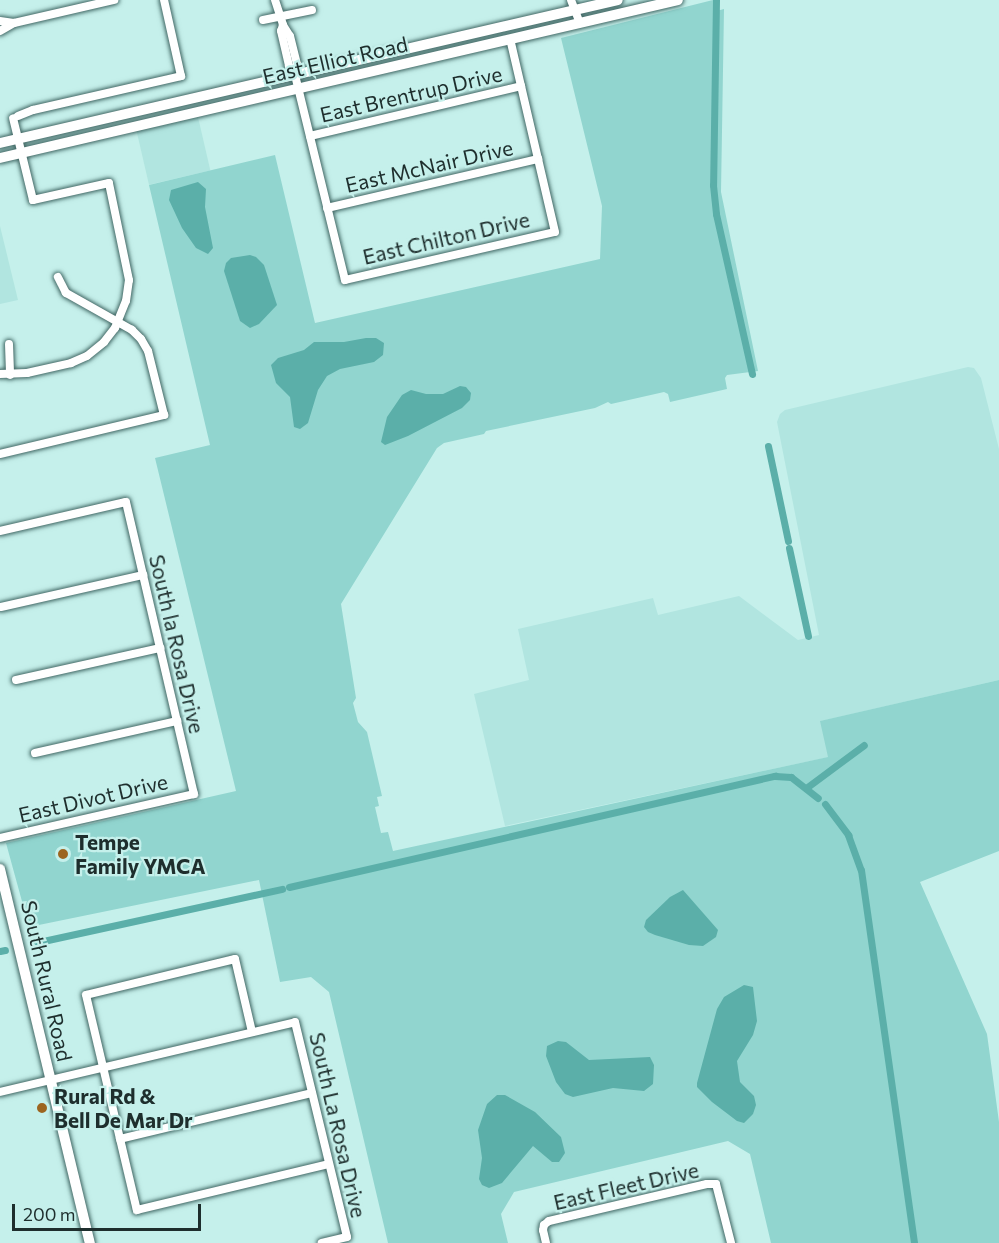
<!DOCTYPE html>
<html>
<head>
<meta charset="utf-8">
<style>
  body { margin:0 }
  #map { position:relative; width:999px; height:1243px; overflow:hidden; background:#c5f0eb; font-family:Commissioner,sans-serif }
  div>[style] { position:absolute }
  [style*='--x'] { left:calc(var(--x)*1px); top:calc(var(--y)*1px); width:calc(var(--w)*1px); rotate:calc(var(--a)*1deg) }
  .built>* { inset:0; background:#b1e5e0; transform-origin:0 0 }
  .green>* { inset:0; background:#91d5cf }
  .water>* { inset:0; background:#5bafa9 }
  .canal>* { height:7px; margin:-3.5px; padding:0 3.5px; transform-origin:3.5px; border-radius:3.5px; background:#5bafa9 }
  .roads { filter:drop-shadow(0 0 2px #416764) drop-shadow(0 0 2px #416764) }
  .minor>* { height:8px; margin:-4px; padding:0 4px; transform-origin:4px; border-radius:4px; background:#fff }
  .major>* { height:10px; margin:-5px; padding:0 5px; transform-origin:5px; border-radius:5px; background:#fff }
  .dots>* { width:16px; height:16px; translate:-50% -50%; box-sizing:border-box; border:3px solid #c5f0eb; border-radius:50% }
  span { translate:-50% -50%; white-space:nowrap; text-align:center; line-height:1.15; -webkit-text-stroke:4.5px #c5f0eb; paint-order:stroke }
  .street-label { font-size:21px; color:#1e2e2d }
  .poi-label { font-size:21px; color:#1e2e2d; font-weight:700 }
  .left { translate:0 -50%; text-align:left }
  .scale { position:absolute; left:12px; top:1204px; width:189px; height:27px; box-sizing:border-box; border:3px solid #1e2e2d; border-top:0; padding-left:8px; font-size:18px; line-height:21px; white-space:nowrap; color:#1e2e2d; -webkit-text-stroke:4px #c5f0eb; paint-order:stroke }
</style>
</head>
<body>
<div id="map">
  <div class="built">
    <div style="left:198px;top:117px;width:55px;height:63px;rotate:77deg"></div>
    <div style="clip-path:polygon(0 226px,18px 300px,0 304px)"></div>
    <div style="clip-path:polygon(968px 367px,974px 368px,981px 378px,999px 449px,999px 680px,821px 721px,829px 757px,505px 826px,474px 694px,529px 680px,518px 629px,653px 598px,658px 615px,739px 596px,798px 640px,819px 635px,777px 422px,780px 414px,785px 410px)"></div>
  </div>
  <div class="green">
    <div style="clip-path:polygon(713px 0,713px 12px,724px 9px,721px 192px,758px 371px,727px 375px,725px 378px,727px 389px,670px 402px,668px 394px,664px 392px,611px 404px,608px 402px,595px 408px,486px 431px,484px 434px,444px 443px,437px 448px,341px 604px,356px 698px,353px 703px,358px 722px,367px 732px,382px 796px,377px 797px,379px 806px,375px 807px,381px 833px,388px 832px,393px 851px,828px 757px,820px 721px,999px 680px,999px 851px,920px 882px,987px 1034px,999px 1122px,999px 1243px,771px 1243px,750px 1154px,728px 1141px,514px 1192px,501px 1214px,508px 1243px,388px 1243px,329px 992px,311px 977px,280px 982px,259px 880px,29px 927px,6px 843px,236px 791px,155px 458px,210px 445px,149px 185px,275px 155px,315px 323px,600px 259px,602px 206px,561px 38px)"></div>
  </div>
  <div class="water">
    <div style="clip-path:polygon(198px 182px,206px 189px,205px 207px,213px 248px,208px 254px,196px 248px,182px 228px,169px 200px,171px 190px)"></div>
    <div style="clip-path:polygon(250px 255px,256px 257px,264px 265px,277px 305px,259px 324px,250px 328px,240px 321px,224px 271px,226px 263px,231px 258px)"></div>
    <div style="clip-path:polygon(366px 338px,376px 338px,384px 343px,383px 355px,374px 362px,340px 369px,327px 376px,318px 390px,308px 423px,300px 429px,294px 427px,290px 397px,276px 383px,271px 365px,278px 358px,304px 350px,314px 342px,344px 342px)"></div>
    <div style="clip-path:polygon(460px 386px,466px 387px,471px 393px,470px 400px,462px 408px,408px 436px,385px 445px,381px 442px,387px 417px,402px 395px,411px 390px,426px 394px,443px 394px)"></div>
    <div style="clip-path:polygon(683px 890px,718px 930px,716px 937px,703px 946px,689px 945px,655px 935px,648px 932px,644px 927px,646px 920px,670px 897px)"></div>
    <div style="clip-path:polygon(744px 985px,753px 987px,757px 1021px,753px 1035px,737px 1061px,740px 1082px,754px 1096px,756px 1105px,753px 1114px,744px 1123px,737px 1121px,712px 1102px,697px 1087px,697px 1083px,717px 1009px,724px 997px)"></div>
    <div style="clip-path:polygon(558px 1041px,566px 1042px,589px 1060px,650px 1057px,654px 1065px,653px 1084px,644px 1091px,613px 1088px,573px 1097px,565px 1094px,556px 1082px,546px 1056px,547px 1046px)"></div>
    <div style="clip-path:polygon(497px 1095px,505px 1095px,535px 1112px,561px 1137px,565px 1153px,559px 1162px,552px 1162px,533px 1146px,502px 1183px,489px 1188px,482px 1185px,479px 1179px,482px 1158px,478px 1130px,487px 1104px)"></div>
  </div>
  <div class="canal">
    <div style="--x:716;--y:0;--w:185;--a:90.9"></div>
    <div style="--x:713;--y:185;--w:29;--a:84"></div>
    <div style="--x:716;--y:214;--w:164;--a:77.3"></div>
    <div style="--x:768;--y:446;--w:97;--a:78.1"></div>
    <div style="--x:789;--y:548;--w:90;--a:77.8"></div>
    <div style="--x:806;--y:788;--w:72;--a:-36.6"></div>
    <div style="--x:825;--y:804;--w:39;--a:53"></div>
    <div style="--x:848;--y:835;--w:37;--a:70"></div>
    <div style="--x:861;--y:870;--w:377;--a:81.9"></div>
    <div style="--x:289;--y:887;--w:499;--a:-12.9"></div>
    <div style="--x:775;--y:776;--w:16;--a:4"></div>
    <div style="--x:791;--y:777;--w:34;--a:38"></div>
    <div style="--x:34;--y:943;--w:254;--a:-12.3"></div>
    <div style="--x:0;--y:951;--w:5;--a:-11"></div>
  </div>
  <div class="roads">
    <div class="minor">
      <div style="--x:275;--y:0;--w:26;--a:72"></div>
      <div style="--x:283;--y:25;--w:6;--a:108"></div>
      <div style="--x:281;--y:31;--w:36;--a:77"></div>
      <div style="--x:289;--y:66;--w:11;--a:56"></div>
      <div style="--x:295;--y:75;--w:211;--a:76.3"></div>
      <div style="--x:345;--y:280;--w:215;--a:-12.9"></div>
      <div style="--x:555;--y:232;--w:198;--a:-103.1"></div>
      <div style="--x:571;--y:0;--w:25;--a:69"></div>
      <div style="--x:263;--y:20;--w:50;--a:-11.5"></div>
      <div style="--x:0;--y:21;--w:14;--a:8"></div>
      <div style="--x:283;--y:25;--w:13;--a:58"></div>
      <div style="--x:290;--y:36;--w:30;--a:76"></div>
      <div style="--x:297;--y:65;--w:10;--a:101"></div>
      <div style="--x:0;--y:31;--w:16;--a:-30"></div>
      <div style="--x:14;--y:23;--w:103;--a:-13"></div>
      <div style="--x:18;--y:116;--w:16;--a:-22"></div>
      <div style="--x:33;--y:110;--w:152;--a:-12.9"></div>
      <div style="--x:181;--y:76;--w:78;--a:-102.6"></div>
      <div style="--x:310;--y:136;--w:217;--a:-13.3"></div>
      <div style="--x:327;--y:208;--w:217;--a:-13.1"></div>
      <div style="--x:9;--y:344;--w:31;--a:88"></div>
      <div style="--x:0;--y:374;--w:27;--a:-2"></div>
      <div style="--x:27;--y:373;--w:45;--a:-12.8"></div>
      <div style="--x:71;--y:363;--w:17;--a:-24"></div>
      <div style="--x:87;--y:356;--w:22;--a:-39"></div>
      <div style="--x:104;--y:342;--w:18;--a:-52"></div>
      <div style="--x:115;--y:328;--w:29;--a:-68"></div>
      <div style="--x:126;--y:301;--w:21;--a:-82"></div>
      <div style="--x:129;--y:280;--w:99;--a:-101.7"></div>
      <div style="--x:109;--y:183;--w:78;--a:167.4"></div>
      <div style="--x:33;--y:200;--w:84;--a:-103.7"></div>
      <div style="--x:0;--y:454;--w:169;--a:-13.4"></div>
      <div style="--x:164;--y:415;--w:66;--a:-104"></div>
      <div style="--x:148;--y:351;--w:14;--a:-120"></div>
      <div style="--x:141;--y:339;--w:13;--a:-135"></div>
      <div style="--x:132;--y:330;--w:76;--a:-150.7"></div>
      <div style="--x:66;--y:293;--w:18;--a:-117"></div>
      <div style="--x:0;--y:531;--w:129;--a:-13"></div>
      <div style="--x:126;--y:502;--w:300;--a:76.9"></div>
      <div style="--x:194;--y:794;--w:199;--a:167.2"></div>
      <div style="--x:1;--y:607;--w:146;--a:-12.7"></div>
      <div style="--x:16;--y:680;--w:148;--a:-12.5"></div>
      <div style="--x:35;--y:753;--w:146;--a:-12.7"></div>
      <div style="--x:252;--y:1032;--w:75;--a:-103.1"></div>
      <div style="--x:235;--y:959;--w:153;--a:166.4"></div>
      <div style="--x:86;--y:995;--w:221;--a:76.7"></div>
      <div style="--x:137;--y:1210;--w:197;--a:-13.5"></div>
      <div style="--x:0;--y:1092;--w:303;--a:-13.3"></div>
      <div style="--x:295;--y:1022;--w:221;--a:76.4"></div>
      <div style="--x:347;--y:1237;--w:26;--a:167"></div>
      <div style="--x:120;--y:1139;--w:197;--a:-13.5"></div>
      <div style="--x:546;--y:1243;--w:13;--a:-103"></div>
      <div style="--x:543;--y:1230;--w:5;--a:-79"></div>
      <div style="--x:544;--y:1225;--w:6;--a:-39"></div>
      <div style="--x:549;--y:1221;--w:162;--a:-13.2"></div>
      <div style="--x:707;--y:1184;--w:9;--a:0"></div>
      <div style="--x:716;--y:1184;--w:61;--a:75.7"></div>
    </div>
    <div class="major">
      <div style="--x:0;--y:143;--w:634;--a:-13.03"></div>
      <div style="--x:0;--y:158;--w:696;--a:-13.12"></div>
      <div style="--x:0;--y:869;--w:385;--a:76.5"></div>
    </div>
  </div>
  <div class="dots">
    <div style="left:63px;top:854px;background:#9c6520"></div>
    <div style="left:42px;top:1108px;background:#9c6520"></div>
  </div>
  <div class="street-label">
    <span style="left:335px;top:60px;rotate:-13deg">East Elliot Road</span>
    <span style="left:411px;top:94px;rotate:-13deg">East Brentrup Drive</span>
    <span style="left:429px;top:166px;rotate:-13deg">East McNair Drive</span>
    <span style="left:446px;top:238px;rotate:-13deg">East Chilton Drive</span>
    <span style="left:177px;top:644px;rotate:77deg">South la Rosa Drive</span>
    <span style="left:93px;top:798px;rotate:-13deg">East Divot Drive</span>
    <span style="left:47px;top:981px;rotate:77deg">South Rural Road</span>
    <span style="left:338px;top:1125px;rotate:77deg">South La Rosa Drive</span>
    <span style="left:626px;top:1186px;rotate:-13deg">East Fleet Drive</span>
  </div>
  <div class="poi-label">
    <span class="left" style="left:75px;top:854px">Tempe<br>Family YMCA</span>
    <span class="left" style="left:54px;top:1108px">Rural Rd &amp;<br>Bell De Mar Dr</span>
  </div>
  <div class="scale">200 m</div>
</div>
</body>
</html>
